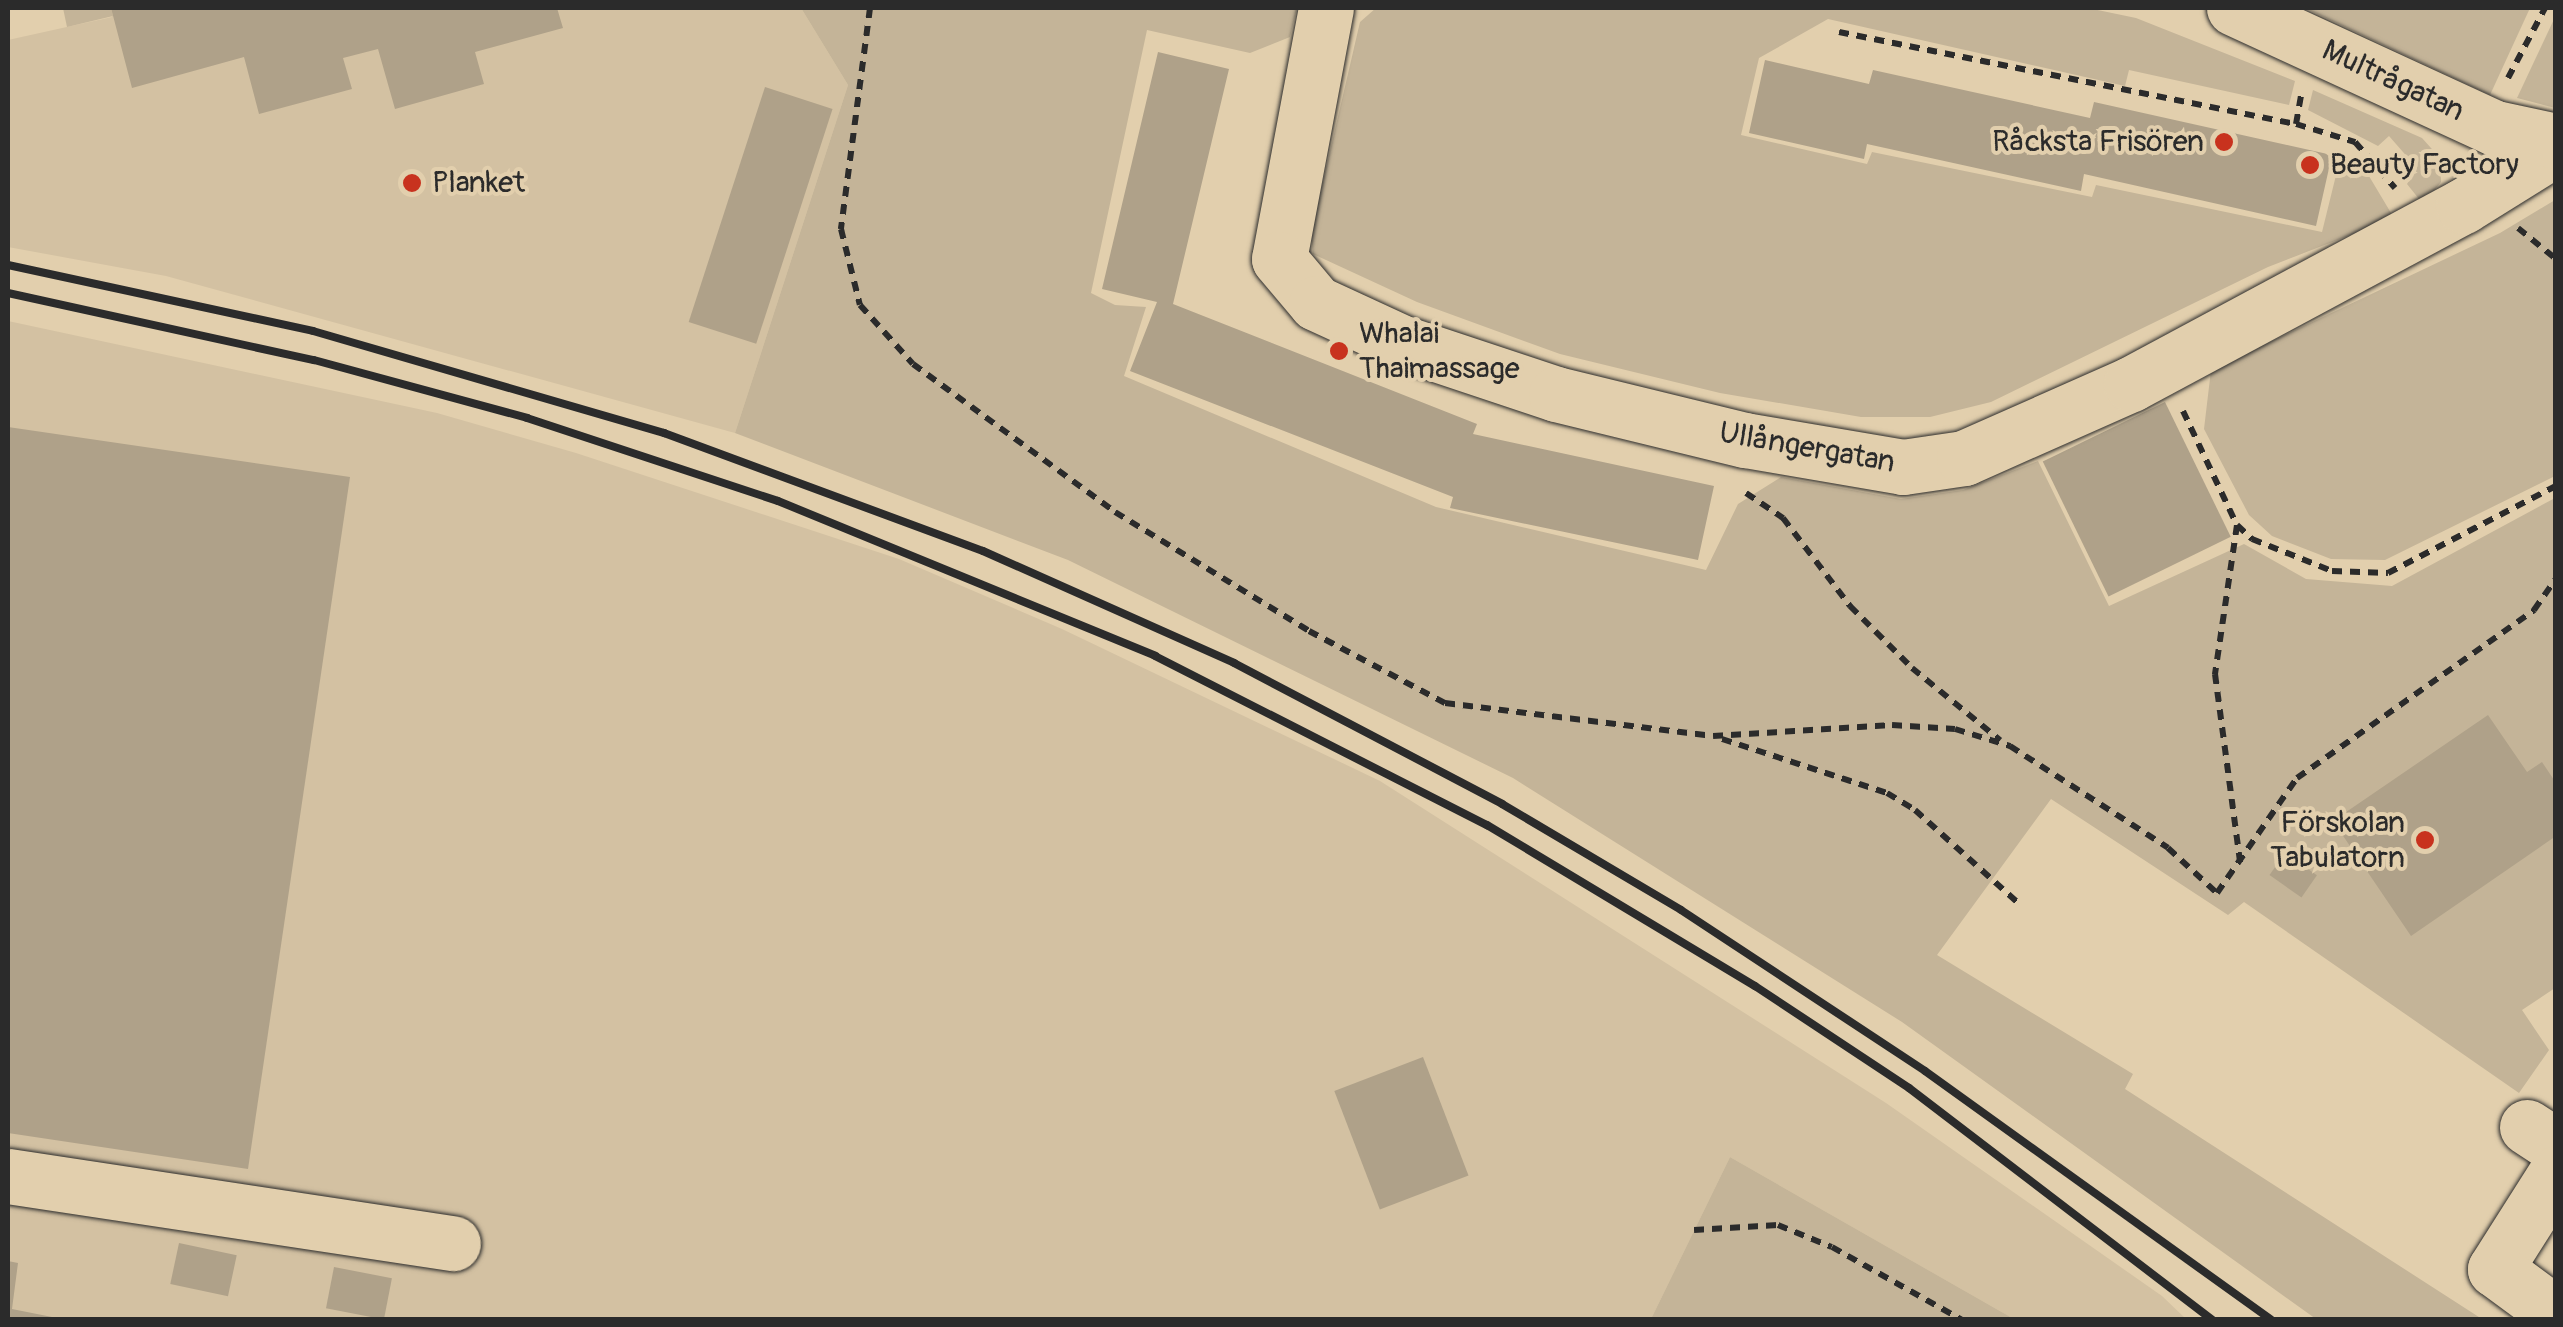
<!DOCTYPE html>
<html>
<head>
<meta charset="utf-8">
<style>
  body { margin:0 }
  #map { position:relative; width:2563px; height:1327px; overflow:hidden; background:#e2cfad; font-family:Pangolin,sans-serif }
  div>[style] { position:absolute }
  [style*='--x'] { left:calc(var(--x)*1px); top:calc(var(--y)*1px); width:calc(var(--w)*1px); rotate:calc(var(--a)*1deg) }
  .built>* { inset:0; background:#d3c1a2 }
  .green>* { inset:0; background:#c4b498 }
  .building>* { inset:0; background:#afa189; transform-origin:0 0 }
  .path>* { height:6px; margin-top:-3px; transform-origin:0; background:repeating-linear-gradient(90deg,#2b2b2b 0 10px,transparent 0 18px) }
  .roads { filter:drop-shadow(0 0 2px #2b2b2b) drop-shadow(0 0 2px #2b2b2b) }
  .minor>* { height:55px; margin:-27.5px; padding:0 27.5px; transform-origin:27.5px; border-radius:27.5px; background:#e2cfad }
  .rail>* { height:8px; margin:-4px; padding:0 4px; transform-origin:4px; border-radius:4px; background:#2b2b2b }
  .dots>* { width:28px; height:28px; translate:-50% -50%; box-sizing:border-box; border:5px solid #e2cfad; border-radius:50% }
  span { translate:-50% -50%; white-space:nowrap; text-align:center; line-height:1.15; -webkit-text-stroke:8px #e2cfad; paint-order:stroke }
  .street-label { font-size:30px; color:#2b2b2b }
  .poi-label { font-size:30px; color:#2b2b2b }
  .right { translate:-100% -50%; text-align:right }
  .left { translate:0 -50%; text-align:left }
  .frame { position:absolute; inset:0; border:10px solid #2b2b2b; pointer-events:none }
</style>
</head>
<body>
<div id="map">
  <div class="built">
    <div style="clip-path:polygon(111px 8px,801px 8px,848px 85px,735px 433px,166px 276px,8px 247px,8px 40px,112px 17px)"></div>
    <div style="clip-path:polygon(8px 321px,437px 413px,576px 453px,899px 559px,1062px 629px,1380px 781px,1886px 1103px,2162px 1296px,2186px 1319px,2014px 1319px,1730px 1157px,1651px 1319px,8px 1320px)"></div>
  </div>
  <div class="green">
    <div style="clip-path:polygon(63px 8px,111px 8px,113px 16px,67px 27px)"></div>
    <div style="clip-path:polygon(801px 8px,1297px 8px,1290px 37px,1250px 53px,1147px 30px,1091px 293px,1115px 305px,1146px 307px,1124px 376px,1436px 507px,1706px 570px,1738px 504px,1781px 477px,1901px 499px,1963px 490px,2038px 461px,2109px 606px,2244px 544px,2306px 579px,2392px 586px,2555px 498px,2555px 988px,2522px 1010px,2549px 1050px,2519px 1093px,2244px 902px,2228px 915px,2051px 799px,1937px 955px,2133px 1074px,2125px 1089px,2482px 1319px,2316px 1319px,1902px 1022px,1513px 778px,1068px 560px,735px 433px,848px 85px)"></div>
    <div style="clip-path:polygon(1376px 8px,2088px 8px,2136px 18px,2295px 81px,2289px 105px,2129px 70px,2125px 86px,1828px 19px,1759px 58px,1741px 135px,1867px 164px,1872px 152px,2092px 197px,2096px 185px,2322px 232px,2341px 155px,2360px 161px,2394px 218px,2268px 267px,1991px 402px,1930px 417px,1861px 417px,1720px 393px,1560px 354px,1417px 302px,1313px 254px,1311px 233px,1360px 22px)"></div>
    <div style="clip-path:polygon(2305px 8px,2530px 8px,2490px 95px)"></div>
    <div style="clip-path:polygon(2555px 17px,2555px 108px,2517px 98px)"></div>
    <div style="clip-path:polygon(2313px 90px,2422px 138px,2440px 158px,2441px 182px,2423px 204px,2407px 184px,2417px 168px,2389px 136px,2378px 146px,2308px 110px)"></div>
    <div style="clip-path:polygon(2555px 200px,2555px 476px,2385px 560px,2331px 559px,2272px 536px,2249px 515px,2204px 429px,2211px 370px,2500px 233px)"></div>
    <div style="clip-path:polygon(1730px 1157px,2014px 1319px,1651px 1319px)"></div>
  </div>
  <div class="building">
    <div style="clip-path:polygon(111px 8px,557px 8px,563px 28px,475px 52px,484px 84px,395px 109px,378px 49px,343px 58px,352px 89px,259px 114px,244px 57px,132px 88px)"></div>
    <div style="clip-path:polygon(1158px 52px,1229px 69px,1173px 304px,1477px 424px,1473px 434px,1714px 486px,1698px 560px,1450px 508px,1453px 497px,1130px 371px,1157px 302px,1102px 289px)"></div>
    <div style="clip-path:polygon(1765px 60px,1869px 84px,1873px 70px,2090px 118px,2094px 102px,2332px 155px,2316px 226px,2084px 174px,2081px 191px,1867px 144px,1864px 159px,1749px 133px)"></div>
    <div style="left:765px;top:87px;width:71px;height:247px;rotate:18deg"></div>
    <div style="left:2165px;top:402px;width:150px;height:136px;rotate:64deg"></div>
    <div style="clip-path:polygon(8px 427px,350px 477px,248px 1169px,8px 1133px)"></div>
    <div style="clip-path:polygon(2488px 715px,2527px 772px,2542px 762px,2556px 783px,2556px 836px,2411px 936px,2333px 821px)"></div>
    <div style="left:2285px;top:853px;width:39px;height:27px;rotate:35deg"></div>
    <div style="left:1423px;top:1057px;width:127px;height:95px;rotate:69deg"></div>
    <div style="left:179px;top:1243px;width:59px;height:42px;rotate:12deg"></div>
    <div style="clip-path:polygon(8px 1261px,18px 1263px,12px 1309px,67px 1320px,8px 1320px)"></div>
    <div style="left:334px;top:1267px;width:59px;height:42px;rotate:11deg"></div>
  </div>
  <div class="path">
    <div style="--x:870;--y:8;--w:223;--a:97.5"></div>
    <div style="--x:841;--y:229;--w:78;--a:76"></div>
    <div style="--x:860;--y:305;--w:79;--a:48.1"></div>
    <div style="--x:913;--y:364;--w:250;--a:36.2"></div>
    <div style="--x:1115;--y:512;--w:228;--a:31.5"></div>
    <div style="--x:1309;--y:631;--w:154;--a:27.9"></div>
    <div style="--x:1445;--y:703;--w:270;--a:7"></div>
    <div style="--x:1713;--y:736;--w:179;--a:-3.5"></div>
    <div style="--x:1892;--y:725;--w:63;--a:3.6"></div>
    <div style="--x:1955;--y:729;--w:58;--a:17.2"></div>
    <div style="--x:2010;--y:746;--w:188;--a:32.8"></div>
    <div style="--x:2168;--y:848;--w:67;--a:42.6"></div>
    <div style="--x:2217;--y:893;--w:140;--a:-55.2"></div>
    <div style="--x:2297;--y:778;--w:291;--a:-35.3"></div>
    <div style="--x:2534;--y:610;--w:38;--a:-55"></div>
    <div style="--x:1839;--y:32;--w:466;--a:11.4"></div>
    <div style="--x:2296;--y:124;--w:62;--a:17"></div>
    <div style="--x:2355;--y:142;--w:61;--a:49"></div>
    <div style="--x:2508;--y:78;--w:79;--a:-62.1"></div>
    <div style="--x:2296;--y:124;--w:34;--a:-80"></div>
    <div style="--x:2518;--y:228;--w:49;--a:39.2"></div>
    <div style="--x:2183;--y:411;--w:126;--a:64.7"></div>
    <div style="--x:2237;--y:525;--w:21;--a:43"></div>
    <div style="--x:2252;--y:539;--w:86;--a:21.8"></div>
    <div style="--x:2332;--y:571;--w:56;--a:2"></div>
    <div style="--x:2388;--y:573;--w:189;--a:-27.4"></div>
    <div style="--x:1746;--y:493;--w:45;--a:34"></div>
    <div style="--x:1783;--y:518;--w:111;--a:52.7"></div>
    <div style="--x:1850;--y:606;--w:88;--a:45"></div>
    <div style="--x:1912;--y:668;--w:114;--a:39.3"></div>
    <div style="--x:2237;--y:525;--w:151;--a:98.4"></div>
    <div style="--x:2215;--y:674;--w:190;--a:82.4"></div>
    <div style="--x:1722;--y:739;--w:174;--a:18.1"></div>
    <div style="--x:1887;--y:793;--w:33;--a:31"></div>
    <div style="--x:1915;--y:810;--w:137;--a:42"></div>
    <div style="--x:1694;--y:1230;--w:84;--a:-3.4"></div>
    <div style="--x:1778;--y:1225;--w:58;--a:22.2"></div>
    <div style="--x:1832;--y:1247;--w:149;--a:29.3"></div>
  </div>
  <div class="roads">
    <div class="minor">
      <div style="--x:1326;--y:8;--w:255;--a:100.6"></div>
      <div style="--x:1279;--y:259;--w:57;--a:49.9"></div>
      <div style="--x:1316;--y:303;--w:96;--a:24.7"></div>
      <div style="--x:1403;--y:343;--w:161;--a:18.4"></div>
      <div style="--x:1556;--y:394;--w:195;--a:13.7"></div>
      <div style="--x:1745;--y:440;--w:160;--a:9.7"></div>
      <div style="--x:1903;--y:467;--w:62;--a:-8.4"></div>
      <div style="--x:1964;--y:458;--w:183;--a:-23.9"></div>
      <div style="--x:2131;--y:384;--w:377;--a:-28.2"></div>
      <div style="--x:2463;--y:206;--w:110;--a:-31.9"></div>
      <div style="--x:2234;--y:8;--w:287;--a:24.7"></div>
      <div style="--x:2495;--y:128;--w:62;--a:12"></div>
      <div style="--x:2527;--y:1127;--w:35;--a:33"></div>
      <div style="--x:2556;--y:1173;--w:114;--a:122.4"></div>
      <div style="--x:2495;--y:1269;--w:76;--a:36.4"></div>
      <div style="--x:8;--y:1176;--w:450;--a:8.6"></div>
    </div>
  </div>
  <div class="rail">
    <div style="--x:8;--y:265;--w:312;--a:12.2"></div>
    <div style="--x:313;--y:331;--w:366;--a:16.2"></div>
    <div style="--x:664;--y:433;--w:340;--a:20.3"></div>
    <div style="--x:983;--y:551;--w:275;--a:24"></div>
    <div style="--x:1234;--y:663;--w:303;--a:27.7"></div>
    <div style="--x:1502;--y:804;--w:208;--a:30.6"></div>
    <div style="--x:1681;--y:910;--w:292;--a:33.4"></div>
    <div style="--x:1925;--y:1071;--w:426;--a:35.7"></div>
    <div style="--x:8;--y:293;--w:313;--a:12.4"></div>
    <div style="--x:314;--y:360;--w:221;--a:15.2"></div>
    <div style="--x:527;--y:418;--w:264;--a:18.3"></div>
    <div style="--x:778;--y:501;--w:408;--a:22.3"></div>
    <div style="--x:1155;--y:656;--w:373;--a:27"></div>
    <div style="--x:1487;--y:825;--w:313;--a:31"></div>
    <div style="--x:1755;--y:986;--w:185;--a:33.5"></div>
    <div style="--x:1909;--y:1088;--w:382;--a:37.4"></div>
  </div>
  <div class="dots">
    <div style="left:2224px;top:142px;background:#c8321e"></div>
    <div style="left:2310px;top:165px;background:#c8321e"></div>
    <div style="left:412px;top:183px;background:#c8321e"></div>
    <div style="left:1339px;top:351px;background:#c8321e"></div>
    <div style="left:2425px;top:840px;background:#c8321e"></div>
  </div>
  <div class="street-label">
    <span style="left:2393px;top:81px;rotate:25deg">Multrågatan</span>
    <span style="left:1807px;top:448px;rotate:10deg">Ullångergatan</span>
  </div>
  <div class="poi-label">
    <span class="right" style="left:2204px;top:142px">Råcksta Frisören</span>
    <span class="left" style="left:2330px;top:165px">Beauty Factory</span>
    <span class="left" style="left:432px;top:183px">Planket</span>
    <span class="left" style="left:1359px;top:351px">Whalai<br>Thaimassage</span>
    <span class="right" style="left:2405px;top:840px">Förskolan<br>Tabulatorn</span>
  </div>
  <div class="frame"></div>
</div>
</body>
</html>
